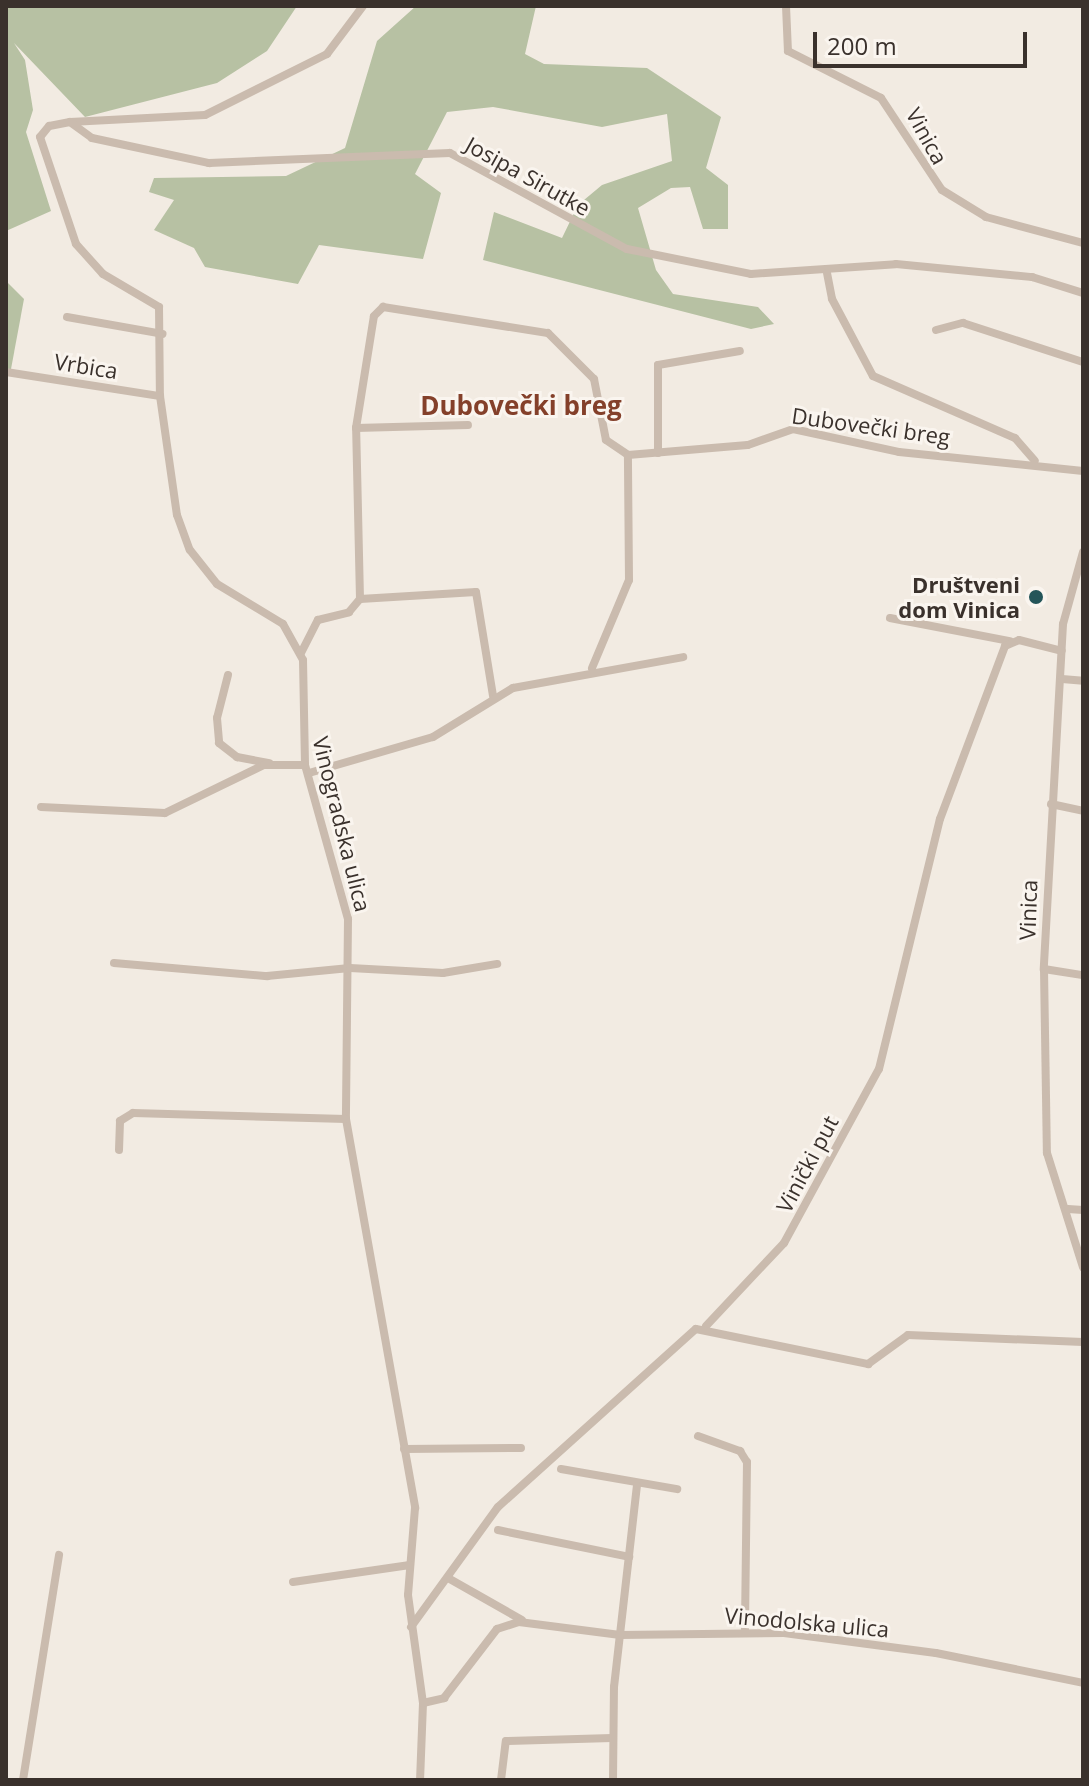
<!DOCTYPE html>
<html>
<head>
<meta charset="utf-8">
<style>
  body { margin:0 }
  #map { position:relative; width:1089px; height:1786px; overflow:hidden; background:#f2ebe2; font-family:"Open Sans",sans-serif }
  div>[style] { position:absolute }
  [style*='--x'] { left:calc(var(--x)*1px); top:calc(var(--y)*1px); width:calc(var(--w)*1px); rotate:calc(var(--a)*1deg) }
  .green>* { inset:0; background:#b7c1a3 }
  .minor>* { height:8px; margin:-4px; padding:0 4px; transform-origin:4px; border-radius:4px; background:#cabbae }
  .dots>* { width:22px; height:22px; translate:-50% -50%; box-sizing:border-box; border:4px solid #faf5ef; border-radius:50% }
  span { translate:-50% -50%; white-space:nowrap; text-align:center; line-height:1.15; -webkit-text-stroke:6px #faf5ef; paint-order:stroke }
  .street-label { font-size:22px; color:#3a312c }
  .poi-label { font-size:22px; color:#3a312c; font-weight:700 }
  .right { translate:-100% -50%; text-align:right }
  .quarter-label { font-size:26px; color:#84402a; font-weight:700 }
  .frame { position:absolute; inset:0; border:8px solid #3a312c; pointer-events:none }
  .scale { position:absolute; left:813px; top:32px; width:214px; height:36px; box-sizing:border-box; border:4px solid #3a312c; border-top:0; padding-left:10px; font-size:24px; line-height:28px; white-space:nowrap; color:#3a312c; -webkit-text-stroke:6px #faf5ef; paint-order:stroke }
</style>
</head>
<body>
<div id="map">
  <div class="green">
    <div style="clip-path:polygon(6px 6px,297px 6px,267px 51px,217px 83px,85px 117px,14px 43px,25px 60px,33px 110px,26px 132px,51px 211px,6px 231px)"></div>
    <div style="clip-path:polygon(416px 6px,536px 6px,525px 54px,544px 64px,647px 68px,721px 117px,706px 168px,728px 185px,728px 229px,703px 229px,690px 187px,671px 188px,638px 208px,656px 270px,673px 294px,758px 307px,774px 324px,751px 329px,483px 260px,494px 212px,562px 238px,578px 205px,602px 185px,672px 161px,667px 114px,602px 127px,493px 107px,447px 112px,415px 174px,441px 193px,423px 259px,319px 245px,298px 284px,205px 267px,194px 248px,154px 230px,174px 200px,149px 192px,154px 178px,286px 176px,345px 148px,377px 41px)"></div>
    <div style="clip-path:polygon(6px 281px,24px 299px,11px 369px,6px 369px)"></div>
  </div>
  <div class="minor">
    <div style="--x:363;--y:6;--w:60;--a:126.9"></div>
    <div style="--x:327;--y:54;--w:136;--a:153.4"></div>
    <div style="--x:205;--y:115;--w:135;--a:177"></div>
    <div style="--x:70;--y:122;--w:21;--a:169"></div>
    <div style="--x:49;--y:126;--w:14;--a:129"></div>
    <div style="--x:40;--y:137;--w:113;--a:71.4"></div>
    <div style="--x:76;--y:244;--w:40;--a:48"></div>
    <div style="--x:103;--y:274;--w:65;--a:30.5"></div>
    <div style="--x:159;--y:307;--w:89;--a:89.4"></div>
    <div style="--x:160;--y:396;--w:120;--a:81.9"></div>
    <div style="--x:177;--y:515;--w:37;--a:70"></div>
    <div style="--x:190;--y:550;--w:43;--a:51.5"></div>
    <div style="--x:217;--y:584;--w:77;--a:31.2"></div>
    <div style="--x:283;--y:624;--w:41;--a:60.9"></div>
    <div style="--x:303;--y:660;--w:105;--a:88.9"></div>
    <div style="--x:305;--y:765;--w:160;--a:74.4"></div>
    <div style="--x:348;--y:919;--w:200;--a:90.6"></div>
    <div style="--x:346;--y:1119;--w:395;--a:79.9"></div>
    <div style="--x:415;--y:1508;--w:87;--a:94.6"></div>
    <div style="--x:408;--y:1595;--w:109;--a:82.1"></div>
    <div style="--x:423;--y:1703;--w:77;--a:92.2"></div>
    <div style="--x:786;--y:6;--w:45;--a:87.5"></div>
    <div style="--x:788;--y:51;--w:104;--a:26.8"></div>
    <div style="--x:881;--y:98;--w:110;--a:56.5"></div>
    <div style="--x:942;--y:190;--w:52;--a:31.5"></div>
    <div style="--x:986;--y:217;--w:100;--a:15"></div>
    <div style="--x:70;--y:122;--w:27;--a:36"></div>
    <div style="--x:92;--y:138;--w:120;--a:12.1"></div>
    <div style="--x:209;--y:163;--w:241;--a:-2.4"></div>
    <div style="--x:450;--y:153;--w:201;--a:28.5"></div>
    <div style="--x:627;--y:249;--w:126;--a:11.4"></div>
    <div style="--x:751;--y:274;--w:145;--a:-3.9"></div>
    <div style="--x:896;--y:264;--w:137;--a:5.5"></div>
    <div style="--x:1032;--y:277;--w:53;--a:17.4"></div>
    <div style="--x:827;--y:273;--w:26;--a:79"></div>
    <div style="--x:832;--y:299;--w:87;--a:62"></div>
    <div style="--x:873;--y:376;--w:155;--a:23.6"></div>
    <div style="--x:1015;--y:438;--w:30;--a:49"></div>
    <div style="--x:67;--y:317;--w:97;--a:10"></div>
    <div style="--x:936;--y:330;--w:28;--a:-15"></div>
    <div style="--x:963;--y:323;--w:126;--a:18"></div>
    <div style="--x:6;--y:372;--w:156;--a:8.9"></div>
    <div style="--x:356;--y:428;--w:112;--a:-1.5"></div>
    <div style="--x:658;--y:453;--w:88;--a:-90"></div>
    <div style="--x:658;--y:365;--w:83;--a:-9.7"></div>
    <div style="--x:1083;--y:552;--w:75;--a:105.5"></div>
    <div style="--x:1063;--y:624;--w:346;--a:93.2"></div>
    <div style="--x:1044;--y:969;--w:184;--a:89.1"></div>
    <div style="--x:1047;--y:1153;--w:120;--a:72.5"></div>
    <div style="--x:360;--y:599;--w:116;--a:-3.5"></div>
    <div style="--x:476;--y:592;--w:105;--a:80.7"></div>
    <div style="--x:890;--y:618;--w:122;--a:10.9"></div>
    <div style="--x:301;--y:653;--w:37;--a:-63"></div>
    <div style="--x:318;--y:620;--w:32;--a:-14"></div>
    <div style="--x:349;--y:612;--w:17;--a:-50"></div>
    <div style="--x:360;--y:599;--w:171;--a:-91.3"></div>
    <div style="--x:356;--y:428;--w:113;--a:-80.9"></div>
    <div style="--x:374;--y:316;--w:13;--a:-45"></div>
    <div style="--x:383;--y:307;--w:167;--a:9"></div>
    <div style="--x:548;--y:333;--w:65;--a:45"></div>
    <div style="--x:594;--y:379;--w:62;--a:78.9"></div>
    <div style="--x:606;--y:440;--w:27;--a:34"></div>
    <div style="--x:628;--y:455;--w:120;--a:-4.8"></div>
    <div style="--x:748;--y:445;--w:48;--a:-19.6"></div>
    <div style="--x:793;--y:429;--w:108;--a:12.2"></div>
    <div style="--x:899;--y:452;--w:185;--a:5.9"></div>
    <div style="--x:592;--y:668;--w:95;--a:-67.2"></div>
    <div style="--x:629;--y:580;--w:125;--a:-90.5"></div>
    <div style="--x:228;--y:675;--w:44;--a:104.3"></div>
    <div style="--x:217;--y:718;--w:25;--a:85"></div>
    <div style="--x:219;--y:743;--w:23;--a:38"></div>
    <div style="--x:237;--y:757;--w:33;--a:11"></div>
    <div style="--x:1062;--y:679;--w:21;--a:5"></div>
    <div style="--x:309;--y:773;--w:129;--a:-16.2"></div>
    <div style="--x:433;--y:737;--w:94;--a:-31.5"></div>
    <div style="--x:513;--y:688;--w:173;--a:-10.3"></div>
    <div style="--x:1051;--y:804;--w:33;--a:12"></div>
    <div style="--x:41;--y:807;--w:124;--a:2.8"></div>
    <div style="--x:165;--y:813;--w:110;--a:-25.9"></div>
    <div style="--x:264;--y:765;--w:41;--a:0"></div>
    <div style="--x:114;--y:963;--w:154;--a:4.9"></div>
    <div style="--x:267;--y:976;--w:83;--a:-5.5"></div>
    <div style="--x:350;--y:968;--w:93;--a:3.1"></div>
    <div style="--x:443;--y:973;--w:55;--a:-9.5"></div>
    <div style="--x:1044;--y:969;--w:39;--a:9"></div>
    <div style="--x:119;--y:1150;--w:29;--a:-88"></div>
    <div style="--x:120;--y:1121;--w:15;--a:-32"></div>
    <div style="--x:133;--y:1113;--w:213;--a:1.6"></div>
    <div style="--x:1068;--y:1209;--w:15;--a:4"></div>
    <div style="--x:706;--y:1326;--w:114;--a:-46.8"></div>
    <div style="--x:784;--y:1243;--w:198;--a:-61.4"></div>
    <div style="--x:879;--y:1069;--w:257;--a:-76.3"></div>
    <div style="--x:940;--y:819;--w:185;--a:-69.4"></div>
    <div style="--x:1005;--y:646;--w:15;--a:-23"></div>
    <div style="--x:1019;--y:640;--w:44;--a:14.3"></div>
    <div style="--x:698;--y:1436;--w:45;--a:19.7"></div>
    <div style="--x:740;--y:1451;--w:13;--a:58"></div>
    <div style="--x:747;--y:1462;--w:169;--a:90.7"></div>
    <div style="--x:404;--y:1449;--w:117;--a:-0.5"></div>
    <div style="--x:561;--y:1469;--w:118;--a:9.8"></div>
    <div style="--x:498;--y:1530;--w:134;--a:11.6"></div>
    <div style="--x:448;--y:1578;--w:85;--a:29.6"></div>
    <div style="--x:293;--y:1582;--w:118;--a:-8.3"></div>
    <div style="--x:411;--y:1627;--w:148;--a:-54.1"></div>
    <div style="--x:498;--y:1507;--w:266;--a:-42"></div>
    <div style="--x:696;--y:1329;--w:176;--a:11.5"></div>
    <div style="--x:868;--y:1364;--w:49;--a:-35.9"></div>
    <div style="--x:908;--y:1335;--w:175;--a:2.3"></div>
    <div style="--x:423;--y:1703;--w:22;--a:-13"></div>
    <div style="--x:444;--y:1698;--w:87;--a:-52.5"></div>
    <div style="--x:497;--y:1629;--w:23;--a:-18"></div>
    <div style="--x:519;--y:1622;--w:102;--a:7.3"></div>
    <div style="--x:620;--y:1635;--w:164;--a:-0.7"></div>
    <div style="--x:784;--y:1633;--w:153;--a:7.5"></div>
    <div style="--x:936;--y:1653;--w:150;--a:11.5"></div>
    <div style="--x:23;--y:1780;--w:228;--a:-80.9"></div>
    <div style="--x:501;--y:1780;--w:39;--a:-83"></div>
    <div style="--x:506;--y:1741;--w:106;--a:-1.6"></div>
    <div style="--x:613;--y:1780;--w:93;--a:-89.4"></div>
    <div style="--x:614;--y:1687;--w:202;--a:-83.5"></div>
  </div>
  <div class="dots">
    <div style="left:1036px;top:597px;background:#245559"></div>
  </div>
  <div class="street-label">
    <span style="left:927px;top:136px;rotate:61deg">Vinica</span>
    <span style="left:528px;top:176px;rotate:29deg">Josipa Sirutke</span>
    <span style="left:86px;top:366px;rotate:9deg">Vrbica</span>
    <span style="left:871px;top:426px;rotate:8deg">Dubovečki breg</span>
    <span style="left:342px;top:824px;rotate:76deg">Vinogradska ulica</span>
    <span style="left:1028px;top:910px;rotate:-88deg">Vinica</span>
    <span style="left:807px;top:1164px;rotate:-62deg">Vinički put</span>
    <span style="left:807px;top:1622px;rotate:5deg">Vinodolska ulica</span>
  </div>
  <div class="poi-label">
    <span class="right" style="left:1020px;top:597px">Društveni<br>dom Vinica</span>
  </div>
  <div class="quarter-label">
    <span style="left:521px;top:406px">Dubovečki breg</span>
  </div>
  <div class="frame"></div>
  <div class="scale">200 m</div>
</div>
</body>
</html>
